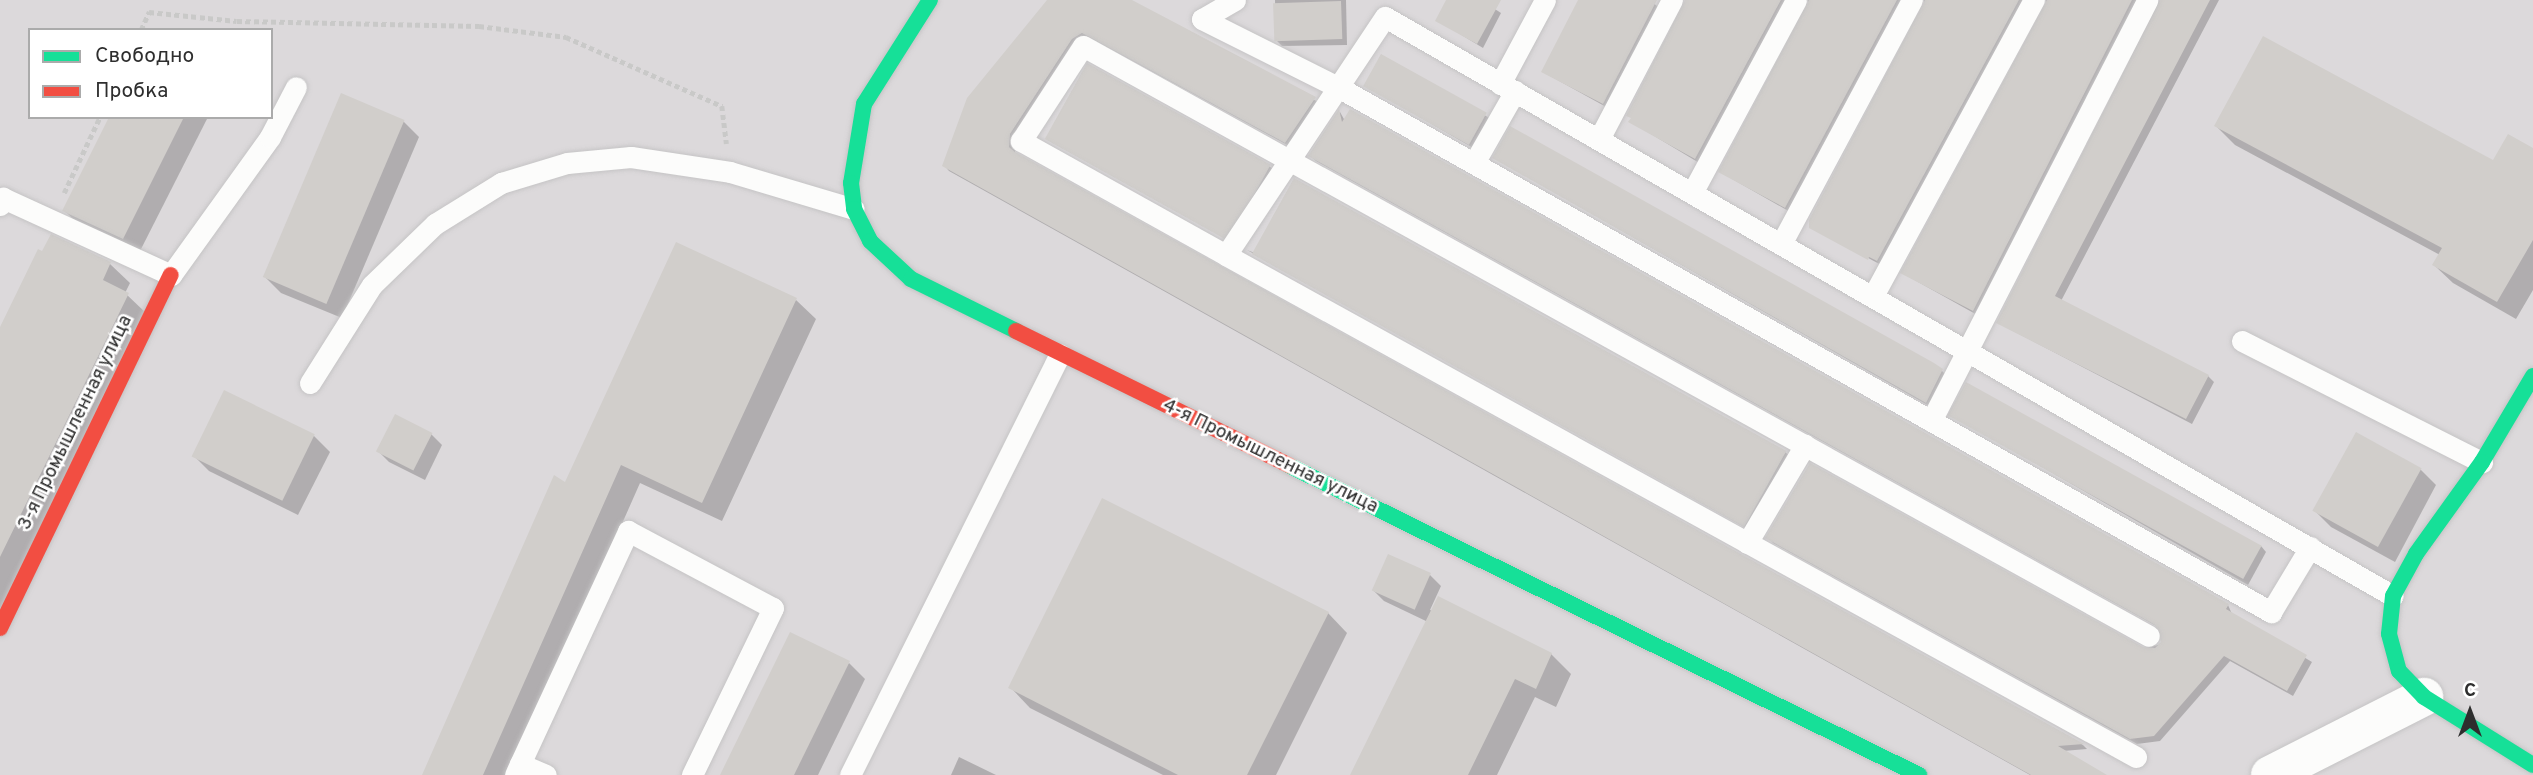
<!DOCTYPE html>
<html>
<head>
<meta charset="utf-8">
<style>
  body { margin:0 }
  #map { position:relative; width:2533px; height:775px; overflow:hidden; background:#ece8e4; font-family:Overpass,sans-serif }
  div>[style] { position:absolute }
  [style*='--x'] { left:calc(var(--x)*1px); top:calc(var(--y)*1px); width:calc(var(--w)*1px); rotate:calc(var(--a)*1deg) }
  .industrial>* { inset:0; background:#dcd9db }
  .shadow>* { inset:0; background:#0003; transform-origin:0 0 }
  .building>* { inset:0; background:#d1cecb; transform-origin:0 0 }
  .path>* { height:4.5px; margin-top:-2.25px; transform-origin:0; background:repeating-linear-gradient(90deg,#c9c9c8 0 5px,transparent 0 8.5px) }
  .roads { filter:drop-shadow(0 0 2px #c5c4c5) drop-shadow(0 0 2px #c5c4c5) }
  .lane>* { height:21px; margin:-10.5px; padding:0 10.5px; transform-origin:10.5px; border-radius:10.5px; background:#fcfcfb }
  .street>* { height:38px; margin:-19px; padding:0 19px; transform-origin:19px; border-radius:19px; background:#fcfcfb }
  .fast>* { height:16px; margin:-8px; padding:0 8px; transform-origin:8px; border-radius:8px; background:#16e098 }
  .jam>* { height:16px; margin:-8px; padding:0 8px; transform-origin:8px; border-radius:8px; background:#f24e42 }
  span { translate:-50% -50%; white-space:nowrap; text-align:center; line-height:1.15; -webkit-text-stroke:5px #fff; paint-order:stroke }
  .street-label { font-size:19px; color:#2e2e2e }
  .legend { position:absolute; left:28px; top:28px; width:245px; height:91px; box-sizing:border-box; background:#fff; border:2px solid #ababab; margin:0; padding:9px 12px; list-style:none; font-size:21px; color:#2e2e2e }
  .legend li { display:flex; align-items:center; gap:14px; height:35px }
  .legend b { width:35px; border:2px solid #ababab }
  .north { position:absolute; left:2435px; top:677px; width:70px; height:70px; -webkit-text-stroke:5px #fff; paint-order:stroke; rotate:0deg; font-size:19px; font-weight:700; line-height:28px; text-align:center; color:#2e2e2e }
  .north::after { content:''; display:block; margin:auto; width:24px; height:32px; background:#2e2e2e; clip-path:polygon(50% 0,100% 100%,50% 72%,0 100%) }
</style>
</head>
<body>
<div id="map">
  <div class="industrial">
    <div style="clip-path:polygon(evenodd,0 0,2533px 0,2533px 775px,0 775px,0 0,30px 30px,271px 30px,271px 117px,30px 117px,30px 30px)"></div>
  </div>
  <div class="shadow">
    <div style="clip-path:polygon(1048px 0,1128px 0,1320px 103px,1291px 147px,1089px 37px,1015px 140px,1015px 153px,2083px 745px,2087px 749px,2063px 751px,2103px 775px,2030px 775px,949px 171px,944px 165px)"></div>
    <div style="clip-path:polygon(1275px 0,1346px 0,1347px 45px,1282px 46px,1276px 40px)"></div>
    <div style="clip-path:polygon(1448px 0,1481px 0,1501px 13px,1483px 48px,1437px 20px)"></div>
    <div style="clip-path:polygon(1580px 0,1649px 0,1661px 9px,1608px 108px,1543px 72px)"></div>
    <div style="clip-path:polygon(1701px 0,1790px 0,1701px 164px,1631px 122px)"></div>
    <div style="clip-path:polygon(1808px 0,1906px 0,1792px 213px,1720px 172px,1809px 6px)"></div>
    <div style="clip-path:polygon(1924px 0,2028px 0,1883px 266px,1811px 227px,1925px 6px)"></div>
    <div style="clip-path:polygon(2046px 0,2141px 0,1979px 316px,1902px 273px,2047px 6px)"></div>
    <div style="clip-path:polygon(2160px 0,2219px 0,2061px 301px,2208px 376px,2214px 382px,2192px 424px,1998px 323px)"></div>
    <div style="left:1382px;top:56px;width:127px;height:34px;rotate:30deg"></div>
    <div style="left:1088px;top:66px;width:214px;height:84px;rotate:29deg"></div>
    <div style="clip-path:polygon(1340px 112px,1345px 121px,2228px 605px,2232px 614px,2312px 662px,2293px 696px,2230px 661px,2160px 741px,2137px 744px,1773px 543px,1768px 537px,2142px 649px,2162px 644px,2160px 628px,1316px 161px,1310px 155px)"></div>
    <div style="clip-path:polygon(111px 117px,208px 117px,139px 253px,80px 226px,64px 210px)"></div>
    <div style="clip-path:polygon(403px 121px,419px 137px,342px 318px,281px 293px,265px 277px)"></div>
    <div style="clip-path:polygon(2216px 126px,2494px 162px,2533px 150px,2533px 290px,2516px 319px,2453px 283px,2434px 265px,2440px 255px,2235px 145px)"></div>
    <div style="clip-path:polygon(1494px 158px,1942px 371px,1947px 376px,1931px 407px)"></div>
    <div style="clip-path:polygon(51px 237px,110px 264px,130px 283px,125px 293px,147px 314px,0 616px,0 331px)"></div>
    <div style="clip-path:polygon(1247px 250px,1785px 452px,1791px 457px,1748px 529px)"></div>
    <div style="clip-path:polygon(796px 300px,816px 319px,722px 521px,640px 483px,511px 775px,424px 775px,566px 485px)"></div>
    <div style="clip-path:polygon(1951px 415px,2261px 546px,2266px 552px,2248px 585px)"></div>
    <div style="clip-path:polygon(431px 434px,442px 445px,425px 480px,389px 462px,378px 451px)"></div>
    <div style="clip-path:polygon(314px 436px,330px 452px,298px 515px,209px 471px,193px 455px)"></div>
    <div style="clip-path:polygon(2420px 469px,2436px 485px,2395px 562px,2331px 527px,2315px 511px)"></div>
    <div style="clip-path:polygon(1430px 575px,1441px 586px,1430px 610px,1551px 654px,1571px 674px,1556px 707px,1535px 697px,1497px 775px,1352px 775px,1428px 622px,1384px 601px,1373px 590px)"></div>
    <div style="clip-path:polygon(1328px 613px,1347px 633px,1276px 775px,1163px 775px,1030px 708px,1011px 688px)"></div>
    <div style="clip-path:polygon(849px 663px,865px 679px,818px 775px,722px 775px)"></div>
    <div style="clip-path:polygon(959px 757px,996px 775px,951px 775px)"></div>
  </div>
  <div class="building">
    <div style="clip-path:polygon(1047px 0,1132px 0,1316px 97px,1285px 143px,1082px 33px,1072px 39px,1010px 134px,1009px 147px,1015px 152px,2084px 744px,2058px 746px,2107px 775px,2031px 775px,942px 166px,967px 98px)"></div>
    <div style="clip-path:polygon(1446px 0,1501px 0,1477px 44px,1435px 21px)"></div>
    <div style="clip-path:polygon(1578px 0,1657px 0,1603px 104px,1541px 72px)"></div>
    <div style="clip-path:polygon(1685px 0,1781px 0,1695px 159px,1628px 122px,1631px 118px,1626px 116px)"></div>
    <div style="clip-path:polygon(1809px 0,1897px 0,1785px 208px,1718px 172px)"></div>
    <div style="clip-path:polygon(1925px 0,2019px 0,1877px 261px,1869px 257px,1868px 260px,1809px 228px,1809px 220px)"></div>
    <div style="clip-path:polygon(2047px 0,2132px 0,1973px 311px,1900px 273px)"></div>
    <div style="clip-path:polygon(2160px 0,2210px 0,2055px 296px,2209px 375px,2186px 419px,1996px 323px)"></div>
    <div style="left:1341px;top:1px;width:38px;height:68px;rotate:88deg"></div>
    <div style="clip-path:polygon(2263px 36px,2493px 160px,2508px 134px,2533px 148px,2533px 240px,2497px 302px,2432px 265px,2442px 248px,2214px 126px)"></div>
    <div style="left:1381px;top:54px;width:121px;height:37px;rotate:29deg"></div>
    <div style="left:1087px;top:63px;width:210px;height:87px;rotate:29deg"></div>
    <div style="left:341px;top:93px;width:69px;height:200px;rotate:23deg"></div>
    <div style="clip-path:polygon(1339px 109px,1342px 122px,1350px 109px,2229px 604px,2226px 609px,2307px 655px,2287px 691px,2224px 656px,2154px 736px,2130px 739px,1765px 538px,1810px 463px,2143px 647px,2155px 648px,2161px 642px,2155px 625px,1308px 156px)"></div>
    <div style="clip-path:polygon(109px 117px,184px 117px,123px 239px,62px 211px)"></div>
    <div style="clip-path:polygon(1510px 126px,1934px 363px,1943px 369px,1926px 403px,1492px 158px)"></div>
    <div style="left:1294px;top:178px;width:563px;height:87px;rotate:29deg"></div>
    <div style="clip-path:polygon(51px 234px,111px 262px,103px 280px,129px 293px,0 557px,0 327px,38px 249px,42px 251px)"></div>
    <div style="clip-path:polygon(676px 242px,797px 298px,702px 503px,621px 465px,483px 775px,422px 775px,554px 475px,565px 482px)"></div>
    <div style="left:1966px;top:382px;width:338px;height:38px;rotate:29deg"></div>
    <div style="left:224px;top:390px;width:101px;height:74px;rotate:26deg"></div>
    <div style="left:395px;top:414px;width:42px;height:42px;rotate:27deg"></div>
    <div style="left:2356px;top:432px;width:75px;height:90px;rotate:29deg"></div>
    <div style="clip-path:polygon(1102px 498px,1329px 612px,1247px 775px,1178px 775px,1008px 688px)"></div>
    <div style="left:1388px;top:554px;width:47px;height:40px;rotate:24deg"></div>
    <div style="clip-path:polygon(1438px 596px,1552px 653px,1536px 689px,1515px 679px,1468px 775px,1350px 775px)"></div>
    <div style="clip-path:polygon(790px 632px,850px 661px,794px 775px,720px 775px)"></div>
  </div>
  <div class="path">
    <div style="--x:141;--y:30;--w:20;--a:-66"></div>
    <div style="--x:149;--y:12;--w:88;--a:5.8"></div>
    <div style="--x:237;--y:21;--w:242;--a:1.2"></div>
    <div style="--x:479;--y:26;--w:88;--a:7.2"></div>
    <div style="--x:566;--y:37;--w:171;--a:23.9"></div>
    <div style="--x:722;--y:106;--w:38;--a:83"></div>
    <div style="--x:64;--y:193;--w:84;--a:-64.7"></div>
  </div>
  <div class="roads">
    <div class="lane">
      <div style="--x:1235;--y:0;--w:38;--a:150"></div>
      <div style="--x:1202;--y:19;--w:152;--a:26.6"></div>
      <div style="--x:1338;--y:87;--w:1071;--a:29.37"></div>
      <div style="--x:2271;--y:612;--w:76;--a:-59"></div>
      <div style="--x:1500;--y:84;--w:95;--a:-61.8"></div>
      <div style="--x:1599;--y:139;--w:157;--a:-62.3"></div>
      <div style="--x:1474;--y:163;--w:83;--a:-60.3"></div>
      <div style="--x:1692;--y:193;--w:219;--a:-61.7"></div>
      <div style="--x:0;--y:205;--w:8;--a:-67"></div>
      <div style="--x:3;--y:198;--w:185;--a:24.6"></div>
      <div style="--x:171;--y:275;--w:170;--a:-54.3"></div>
      <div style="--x:270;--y:137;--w:56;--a:-62.5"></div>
      <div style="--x:1781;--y:244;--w:277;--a:-61.8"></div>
      <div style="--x:1226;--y:255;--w:235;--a:-150.9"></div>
      <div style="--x:1021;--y:141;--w:113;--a:-56.9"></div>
      <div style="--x:1083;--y:46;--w:1218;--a:28.96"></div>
      <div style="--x:1873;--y:296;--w:337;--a:-61.5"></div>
      <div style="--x:2242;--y:341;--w:269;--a:26.8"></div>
      <div style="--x:310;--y:383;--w:116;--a:-57.7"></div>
      <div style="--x:372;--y:285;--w:88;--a:-44.1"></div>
      <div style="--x:435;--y:224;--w:78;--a:-31.8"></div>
      <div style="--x:501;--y:183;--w:69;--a:-16.9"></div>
      <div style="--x:567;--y:163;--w:64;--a:-5.4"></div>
      <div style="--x:631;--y:157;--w:100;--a:8.6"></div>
      <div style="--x:730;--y:172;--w:129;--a:16.6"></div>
      <div style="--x:1931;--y:421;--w:473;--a:-62.8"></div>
      <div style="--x:1747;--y:543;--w:114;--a:-59.4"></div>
      <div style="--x:2136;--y:757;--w:1039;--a:-151.12"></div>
      <div style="--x:1226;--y:255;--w:286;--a:-56.3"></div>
      <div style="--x:1385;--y:17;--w:1162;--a:29.87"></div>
      <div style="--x:520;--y:764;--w:257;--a:-65.1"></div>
      <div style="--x:628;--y:531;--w:164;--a:28"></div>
      <div style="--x:773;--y:608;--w:186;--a:115.9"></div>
      <div style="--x:515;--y:775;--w:12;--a:-66"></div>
      <div style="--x:520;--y:764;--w:28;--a:23"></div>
      <div style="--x:850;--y:775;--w:470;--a:-63.5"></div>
    </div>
    <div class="street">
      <div style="--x:2270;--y:775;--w:173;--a:-26.9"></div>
    </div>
    <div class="fast">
      <div style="--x:930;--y:0;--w:123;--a:122.4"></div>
      <div style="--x:864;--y:104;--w:80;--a:99.3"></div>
      <div style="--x:851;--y:183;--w:26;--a:83"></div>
      <div style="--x:854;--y:209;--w:36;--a:63"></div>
      <div style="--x:870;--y:241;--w:56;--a:42.8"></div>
      <div style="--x:911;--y:279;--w:117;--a:26.3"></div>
      <div style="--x:2533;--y:376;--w:100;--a:120.7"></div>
      <div style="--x:2482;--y:462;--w:113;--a:125.7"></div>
      <div style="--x:2416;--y:554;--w:48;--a:118.7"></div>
      <div style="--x:2393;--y:596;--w:38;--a:96"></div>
      <div style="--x:2389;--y:634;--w:38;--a:75"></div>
      <div style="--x:2399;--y:671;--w:36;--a:46"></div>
      <div style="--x:2424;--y:697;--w:128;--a:32"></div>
      <div style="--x:1290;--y:466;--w:701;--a:26.16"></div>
    </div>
    <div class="jam">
      <div style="--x:1016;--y:331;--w:305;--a:26.2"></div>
      <div style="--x:0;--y:628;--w:392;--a:-64.2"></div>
    </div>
  </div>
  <div class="street-label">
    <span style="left:76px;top:423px;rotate:-64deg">3-я Промышленная улица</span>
    <span style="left:1270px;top:457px;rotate:26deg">4-я Промышленная улица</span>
  </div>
  <ul class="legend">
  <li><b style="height:9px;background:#16e098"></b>Свободно</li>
  <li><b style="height:9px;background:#f24e42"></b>Пробка</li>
  </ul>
  <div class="north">С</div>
</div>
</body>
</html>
